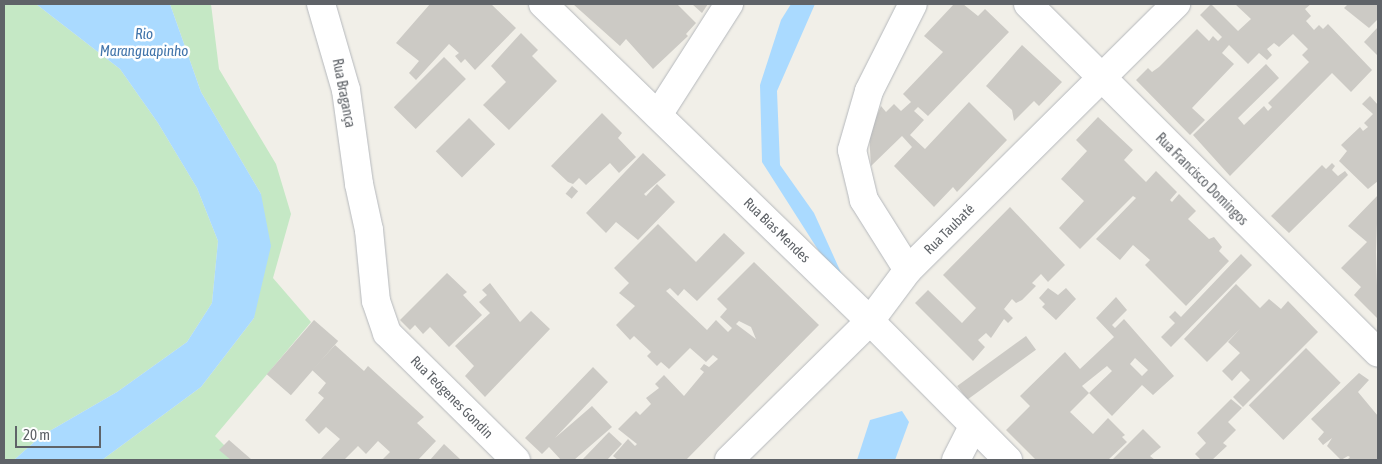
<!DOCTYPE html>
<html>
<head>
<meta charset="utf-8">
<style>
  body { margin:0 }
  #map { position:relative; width:1382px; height:464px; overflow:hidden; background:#f1efe8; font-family:"Asap Condensed",sans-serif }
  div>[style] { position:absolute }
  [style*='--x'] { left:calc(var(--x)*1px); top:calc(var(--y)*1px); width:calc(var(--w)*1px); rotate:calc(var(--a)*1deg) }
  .green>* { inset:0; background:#c5e8c5 }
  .water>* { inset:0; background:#aadaff }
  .building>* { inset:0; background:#cccac5; transform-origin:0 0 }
  .roads { filter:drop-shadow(0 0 1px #b5b8bc) drop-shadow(0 0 1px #b5b8bc) }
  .minor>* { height:28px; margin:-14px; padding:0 14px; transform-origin:14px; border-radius:14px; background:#fff }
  span { translate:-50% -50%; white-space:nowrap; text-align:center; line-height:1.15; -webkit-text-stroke:5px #fff; paint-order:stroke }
  .street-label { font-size:14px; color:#5f6368 }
  .water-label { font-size:15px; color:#4174aa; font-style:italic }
  .frame { position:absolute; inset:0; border:5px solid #5f6368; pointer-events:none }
  .scale { position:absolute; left:15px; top:426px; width:86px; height:22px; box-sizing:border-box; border:2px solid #5f6368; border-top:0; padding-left:6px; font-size:15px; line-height:18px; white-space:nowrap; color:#5f6368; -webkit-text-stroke:4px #fff; paint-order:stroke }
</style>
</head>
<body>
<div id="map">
  <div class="green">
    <div style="clip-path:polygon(4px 4px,36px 4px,120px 69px,158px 123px,197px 188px,218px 241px,212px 303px,187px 342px,117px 392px,41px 436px,14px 460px,4px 460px)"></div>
    <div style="clip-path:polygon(170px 4px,211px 4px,219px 69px,276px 164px,291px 214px,273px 278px,311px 322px,215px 436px,239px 460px,102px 460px,201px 387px,254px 318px,261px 194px,201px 92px)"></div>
  </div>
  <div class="water">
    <div style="clip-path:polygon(36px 4px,170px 4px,201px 92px,261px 194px,271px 246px,254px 318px,201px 387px,102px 460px,14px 460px,41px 436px,117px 392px,187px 342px,212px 303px,218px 241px,197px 188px,158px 123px,120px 69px)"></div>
    <div style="clip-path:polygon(791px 4px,815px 4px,777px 91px,780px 165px,814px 213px,843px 277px,822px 256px,762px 162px,760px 85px,781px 20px)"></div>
    <div style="clip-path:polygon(902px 411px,909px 422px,895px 460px,857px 460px,870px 420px)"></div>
  </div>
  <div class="building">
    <div style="clip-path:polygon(430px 4px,491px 4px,516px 28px,475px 70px,465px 59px,461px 63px,455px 56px,459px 53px,449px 44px,416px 80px,409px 73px,419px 61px,396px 43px)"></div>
    <div style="clip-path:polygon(573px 4px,677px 4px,696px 23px,686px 34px,688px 36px,653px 69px,626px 39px,620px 46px)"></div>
    <div style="clip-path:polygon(692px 4px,708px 4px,702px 13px)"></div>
    <div style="clip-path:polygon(954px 4px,963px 4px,978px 16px,985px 9px,1009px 32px,928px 116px,918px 107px,914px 111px,924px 120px,910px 135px,925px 149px,969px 102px,1007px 140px,957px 192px,953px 187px,934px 207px,894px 166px,912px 147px,902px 136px,871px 166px,869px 133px,881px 106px,886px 112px,894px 104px,901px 111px,911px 102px,903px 94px,943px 52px,924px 36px)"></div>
    <div style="clip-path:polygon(1211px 4px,1238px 31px,1251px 19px,1235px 4px,1311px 4px,1305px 9px,1311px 16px,1306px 21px,1314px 30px,1319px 25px,1323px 29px,1328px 24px,1372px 70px,1351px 92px,1332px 73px,1230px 176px,1193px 135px,1266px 64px,1279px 78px,1238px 118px,1244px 125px,1264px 106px,1268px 111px,1272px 107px,1268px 103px,1309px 62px,1302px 55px,1308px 49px,1293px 34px,1279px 47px,1274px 43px,1267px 49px,1272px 55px,1267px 60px,1259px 53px,1248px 64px,1229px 45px,1222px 53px,1234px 64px,1192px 108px,1205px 120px,1190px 135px,1136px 80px,1148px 68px,1152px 72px,1159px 67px,1197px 29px,1209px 41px,1213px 36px,1218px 41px,1222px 37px,1200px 15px)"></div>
    <div style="clip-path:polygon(1348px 4px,1378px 4px,1378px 19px,1369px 28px,1344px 8px)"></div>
    <div style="clip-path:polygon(1378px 27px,1378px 56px,1364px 42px)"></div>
    <div style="clip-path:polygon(521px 33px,538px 50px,532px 56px,557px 81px,509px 130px,483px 105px,506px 82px,491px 66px)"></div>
    <div style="clip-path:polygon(1022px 45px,1062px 82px,1039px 106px,1034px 101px,1014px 121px,1012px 110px,986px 86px)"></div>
    <div style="left:444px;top:57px;width:31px;height:71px;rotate:45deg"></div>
    <div style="clip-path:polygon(1370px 96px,1378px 105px,1378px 181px,1368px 189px,1339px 161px,1347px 151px,1341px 145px,1360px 127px,1363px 131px,1368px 127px,1364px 123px,1373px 114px,1362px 104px)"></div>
    <div style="clip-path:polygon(602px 113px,622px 133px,618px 138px,636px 157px,619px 173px,610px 163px,586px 185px,579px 178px,573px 184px,568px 182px,551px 166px)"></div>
    <div style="clip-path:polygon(1098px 117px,1133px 150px,1124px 160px,1146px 182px,1156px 171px,1177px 192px,1170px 200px,1172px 202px,1179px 194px,1196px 211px,1188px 219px,1209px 239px,1214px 237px,1222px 247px,1219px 251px,1229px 261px,1186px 306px,1145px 265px,1150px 260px,1133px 245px,1120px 260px,1096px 239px,1136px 198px,1133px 196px,1080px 249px,1059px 228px,1084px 201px,1061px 179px,1087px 151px,1076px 140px)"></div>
    <div style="left:469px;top:118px;width:37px;height:47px;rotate:45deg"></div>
    <div style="clip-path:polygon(643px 153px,666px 175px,644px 194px,646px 196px,657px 184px,675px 202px,638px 240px,616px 222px,606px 233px,586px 213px)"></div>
    <div style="clip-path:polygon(1332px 163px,1335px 166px,1332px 170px,1338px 176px,1345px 171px,1348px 175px,1289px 233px,1271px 216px,1322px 165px,1326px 169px)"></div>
    <div style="left:572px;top:186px;width:8px;height:10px;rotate:40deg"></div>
    <div style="clip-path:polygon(1378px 195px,1376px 252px,1378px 319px,1354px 295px,1361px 287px,1341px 268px,1367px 242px,1348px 226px)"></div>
    <div style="clip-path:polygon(1010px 207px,1065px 265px,1048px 282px,1041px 274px,1032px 283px,1036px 286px,1022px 300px,1016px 303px,1012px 299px,1004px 309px,1013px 318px,1008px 323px,1004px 319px,991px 338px,986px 333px,978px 340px,985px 347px,973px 361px,915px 303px,928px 290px,962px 323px,976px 308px,943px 275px)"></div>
    <div style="clip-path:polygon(evenodd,658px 224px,696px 262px,724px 233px,745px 253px,697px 301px,684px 289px,678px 296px,670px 288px,666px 291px,707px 330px,716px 320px,728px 332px,732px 328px,720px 317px,727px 309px,717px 299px,754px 262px,819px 325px,686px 460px,618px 460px,613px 456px,628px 439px,635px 446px,637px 444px,618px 429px,636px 411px,640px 415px,651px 404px,646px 398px,659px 388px,655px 384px,664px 375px,684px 396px,704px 372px,700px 369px,704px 364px,709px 367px,718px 359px,713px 355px,706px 362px,690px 348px,669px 369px,661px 362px,657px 366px,647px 356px,651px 352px,634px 336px,630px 340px,616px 325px,635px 306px,619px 293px,629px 283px,614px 268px,658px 224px,739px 321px,751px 327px,756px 339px,736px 324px,739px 321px)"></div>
    <div style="clip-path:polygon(1241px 254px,1252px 265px,1171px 347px,1161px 337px,1175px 323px,1169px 317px,1175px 311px,1181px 317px)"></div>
    <div style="clip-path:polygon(447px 273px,467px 292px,463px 295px,482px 315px,449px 347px,430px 327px,423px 334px,415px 325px,410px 330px,400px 320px)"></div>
    <div style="clip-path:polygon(490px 283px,520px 322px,531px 311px,550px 329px,485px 397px,465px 376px,474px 366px,455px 346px,490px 313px,479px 302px,487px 295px,482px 290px)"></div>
    <div style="clip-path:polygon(1236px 284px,1260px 308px,1269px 299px,1281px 309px,1288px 301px,1318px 332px,1243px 407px,1233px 397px,1250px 380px,1241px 371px,1232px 381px,1222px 371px,1240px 353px,1228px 342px,1240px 329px,1207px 362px,1184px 339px)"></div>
    <div style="clip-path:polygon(1048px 288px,1058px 295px,1066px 288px,1076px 299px,1056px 320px,1042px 307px,1045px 304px,1039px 298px)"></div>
    <div style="clip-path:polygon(evenodd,1116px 297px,1127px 310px,1112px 325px,1115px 328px,1124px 319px,1174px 376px,1153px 395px,1142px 385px,1112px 416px,1089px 393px,1112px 371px,1107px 366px,1082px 386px,1089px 393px,1070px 412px,1093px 434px,1108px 418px,1125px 435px,1122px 437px,1127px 442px,1108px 460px,1036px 460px,1006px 430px,1030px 406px,1020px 396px,1065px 352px,1080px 369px,1114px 337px,1096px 318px,1116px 297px,1135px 358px,1148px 370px,1142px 376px,1130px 364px,1135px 358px)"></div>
    <div style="left:314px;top:320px;width:32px;height:72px;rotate:41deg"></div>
    <div style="left:1026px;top:336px;width:17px;height:85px;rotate:54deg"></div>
    <div style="clip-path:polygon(335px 345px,364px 371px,368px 366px,424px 417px,417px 423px,436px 441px,418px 460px,382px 460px,390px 452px,378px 441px,366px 454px,358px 446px,344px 460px,320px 460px,340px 439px,326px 427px,319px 434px,305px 420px,324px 398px,318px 393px,326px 383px,312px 370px)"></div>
    <div style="left:1306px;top:348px;width:49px;height:81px;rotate:45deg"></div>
    <div style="clip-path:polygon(593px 367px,608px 382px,555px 438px,592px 406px,612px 427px,574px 460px,561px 460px,549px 447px,542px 454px,525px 438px)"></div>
    <div style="clip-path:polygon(1359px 373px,1369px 380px,1358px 392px,1378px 416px,1378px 460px,1347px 460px,1350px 457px,1348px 456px,1341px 460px,1327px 446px,1332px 438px,1323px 445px,1318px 439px,1324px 432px,1311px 419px)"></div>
    <div style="clip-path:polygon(1231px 399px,1242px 408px,1228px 422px,1236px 430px,1223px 443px,1227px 446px,1212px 460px,1201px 460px,1195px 454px,1206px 443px,1197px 433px)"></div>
    <div style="clip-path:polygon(1143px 429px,1161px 447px,1150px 456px,1155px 460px,1112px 460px)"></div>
    <div style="clip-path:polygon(609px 432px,622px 444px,607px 460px,582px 460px)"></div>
    <div style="clip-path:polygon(229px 440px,252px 460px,231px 460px,219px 450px)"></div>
    <div style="clip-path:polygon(444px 444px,461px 460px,430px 460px)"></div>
  </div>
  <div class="roads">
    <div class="minor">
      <div style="--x:321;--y:4;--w:90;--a:73.8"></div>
      <div style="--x:346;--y:90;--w:95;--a:82.1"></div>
      <div style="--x:359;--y:184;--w:47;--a:77.7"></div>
      <div style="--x:369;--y:230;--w:71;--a:84.4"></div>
      <div style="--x:376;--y:301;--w:34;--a:71"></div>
      <div style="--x:387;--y:333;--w:181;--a:44.6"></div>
      <div style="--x:543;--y:4;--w:455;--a:44.1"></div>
      <div style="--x:870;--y:321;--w:196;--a:45.2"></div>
      <div style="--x:1028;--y:4;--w:494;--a:44.9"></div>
      <div style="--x:658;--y:115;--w:132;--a:-57.4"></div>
      <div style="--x:908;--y:270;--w:83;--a:-122.2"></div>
      <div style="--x:864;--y:200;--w:51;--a:-103.5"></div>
      <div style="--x:852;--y:150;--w:61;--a:-73.9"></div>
      <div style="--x:869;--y:91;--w:97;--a:-63.2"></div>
      <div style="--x:729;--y:460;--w:198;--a:-44.6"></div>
      <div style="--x:870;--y:321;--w:64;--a:-53.3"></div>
      <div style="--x:908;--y:270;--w:378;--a:-44.8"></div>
      <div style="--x:956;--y:460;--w:38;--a:-63"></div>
    </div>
  </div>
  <div class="street-label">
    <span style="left:344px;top:93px;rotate:79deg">Rua Bragança</span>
    <span style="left:1202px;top:179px;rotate:45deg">Rua Francisco Domingos</span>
    <span style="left:949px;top:229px;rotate:-45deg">Rua Taubaté</span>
    <span style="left:777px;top:230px;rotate:44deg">Rua Bias Mendes</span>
    <span style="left:452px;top:397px;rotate:45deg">Rua Teógenes Gondin</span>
  </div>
  <div class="water-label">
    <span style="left:144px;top:42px">Rio<br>Maranguapinho</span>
  </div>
  <div class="frame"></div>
  <div class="scale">20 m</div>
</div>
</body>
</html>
